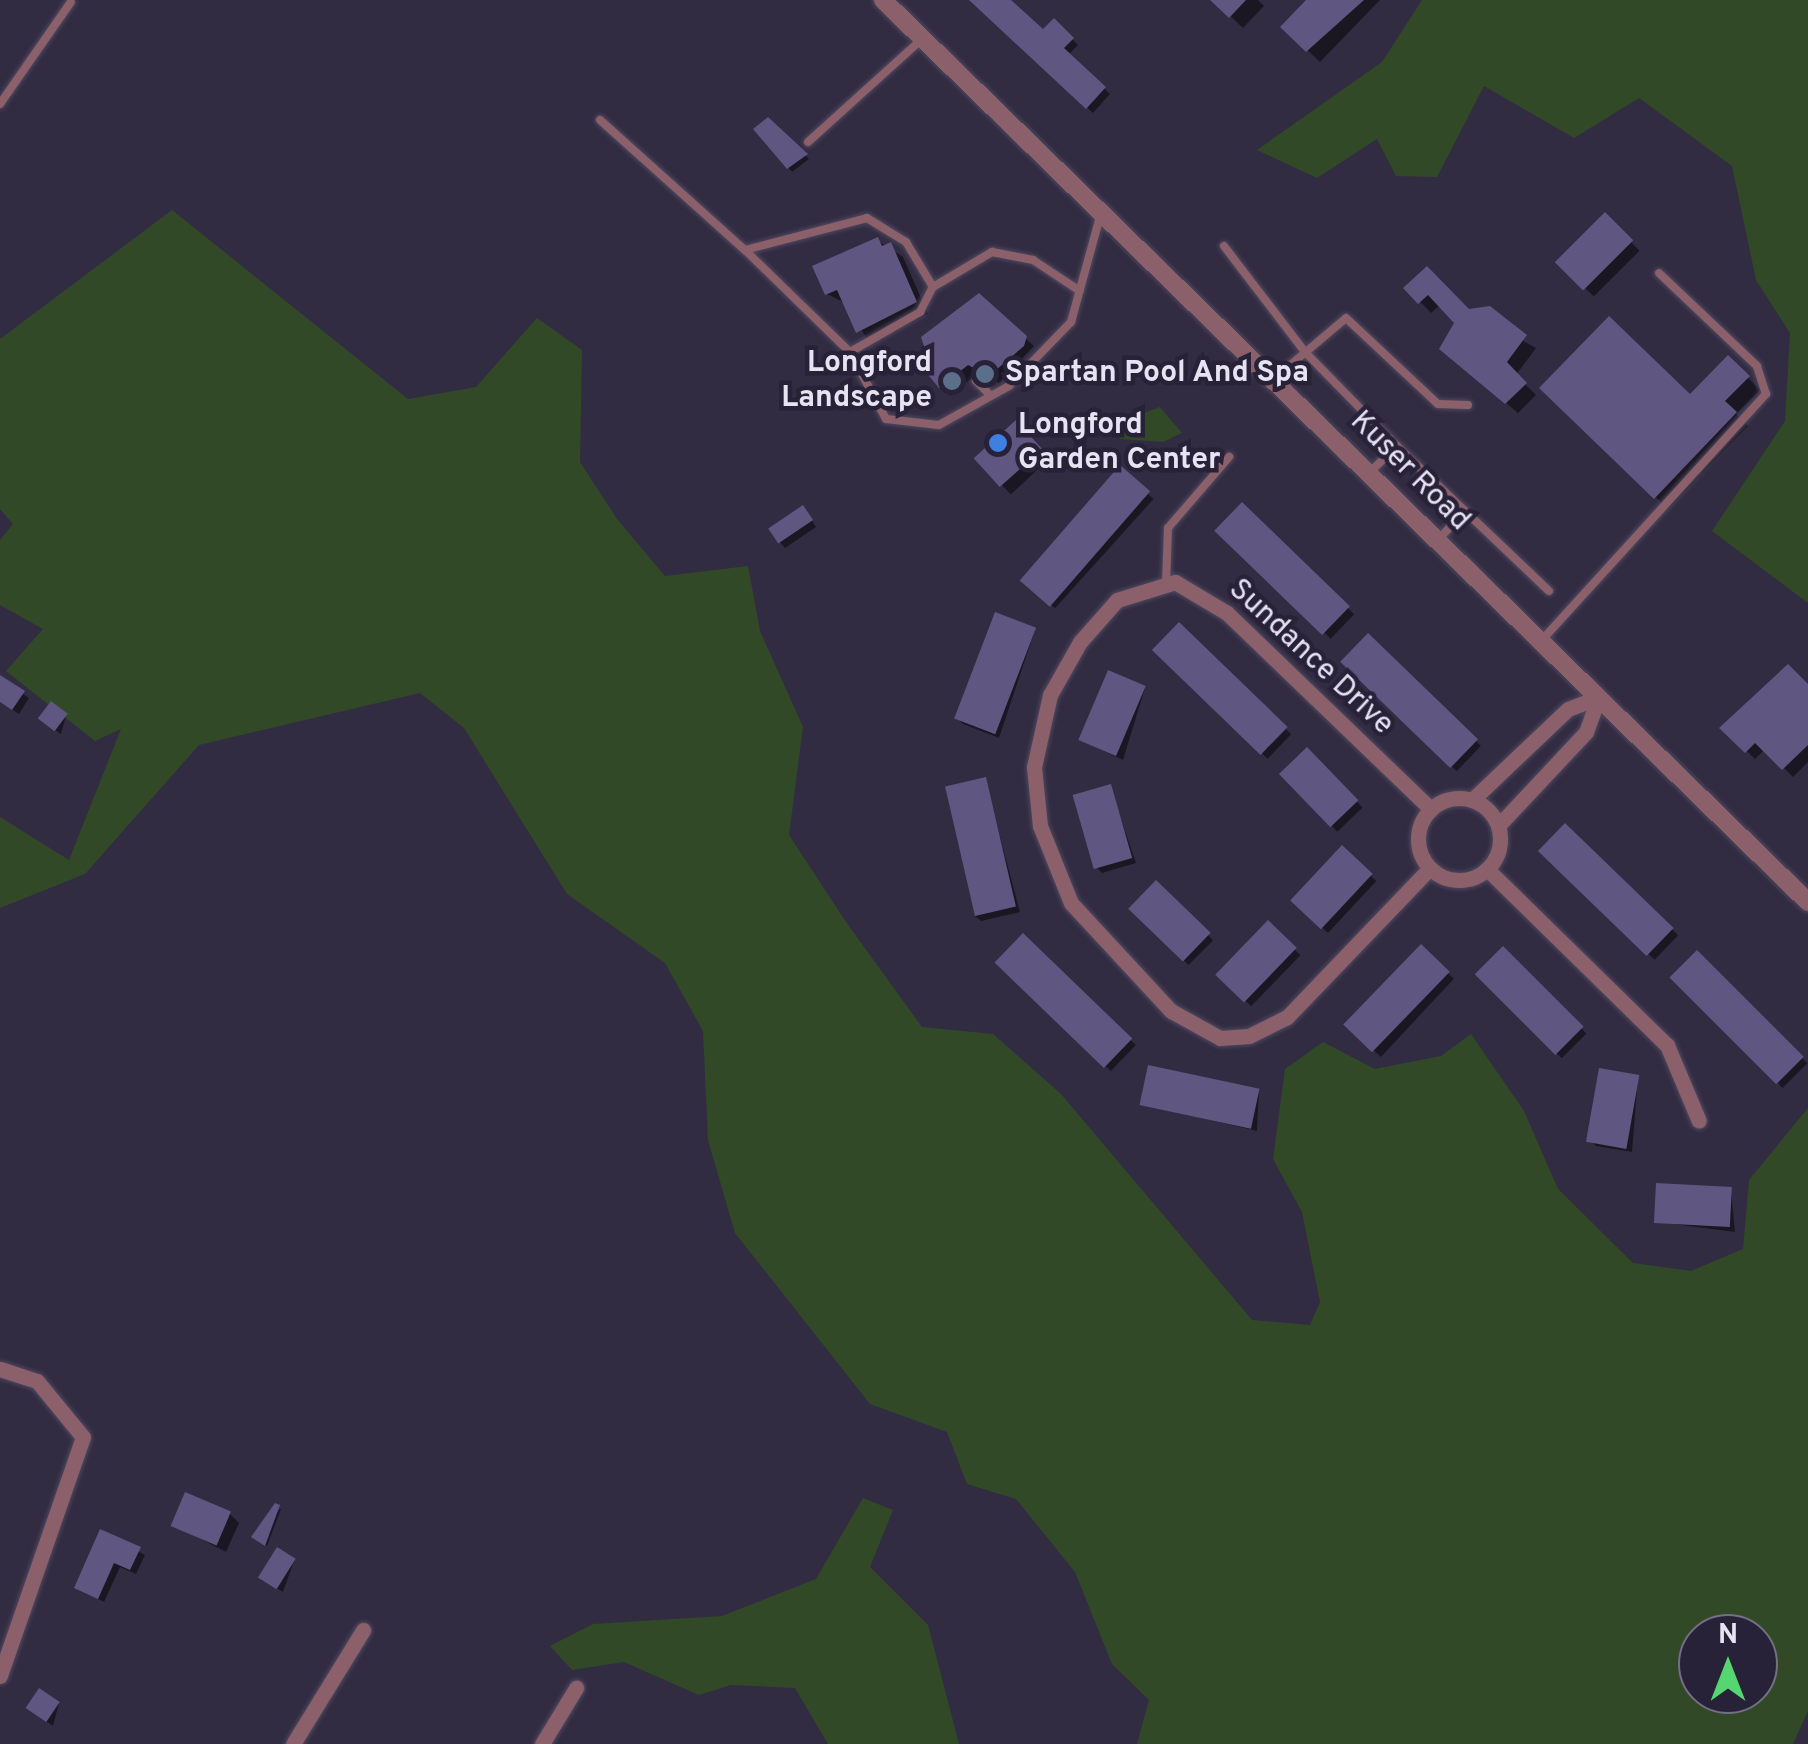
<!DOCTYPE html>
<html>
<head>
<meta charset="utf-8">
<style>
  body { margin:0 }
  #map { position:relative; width:1808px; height:1744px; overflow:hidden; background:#322c43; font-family:Overpass,sans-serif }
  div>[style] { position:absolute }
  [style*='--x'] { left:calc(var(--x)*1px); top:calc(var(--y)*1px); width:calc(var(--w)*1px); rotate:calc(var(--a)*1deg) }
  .green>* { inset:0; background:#314927 }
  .shadow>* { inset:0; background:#0007; transform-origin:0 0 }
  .building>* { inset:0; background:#605682; transform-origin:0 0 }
  .roads { filter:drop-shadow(0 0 2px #4f495f) drop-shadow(0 0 2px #4f495f) }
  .service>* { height:8px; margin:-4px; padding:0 4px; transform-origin:4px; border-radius:4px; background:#8b606a }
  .minor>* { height:15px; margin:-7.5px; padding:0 7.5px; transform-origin:7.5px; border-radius:7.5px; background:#8b606a }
  .minor>.ring { margin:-7.5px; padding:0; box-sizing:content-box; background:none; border:15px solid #8b606a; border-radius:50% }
  .tertiary>* { height:18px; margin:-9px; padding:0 9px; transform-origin:9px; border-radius:9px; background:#8b606a }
  .dots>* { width:28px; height:28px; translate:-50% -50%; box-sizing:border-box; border:5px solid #282239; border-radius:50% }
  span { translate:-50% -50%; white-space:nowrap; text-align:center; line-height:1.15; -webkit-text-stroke:9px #282239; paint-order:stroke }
  .poi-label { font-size:30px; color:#e7e3f3; font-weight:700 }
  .right { translate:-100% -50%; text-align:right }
  .left { translate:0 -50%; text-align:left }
  .street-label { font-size:30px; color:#e7e3f3 }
  .north { position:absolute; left:1678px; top:1614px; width:100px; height:100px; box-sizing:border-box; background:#282239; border:2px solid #746f83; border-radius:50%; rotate:0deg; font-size:28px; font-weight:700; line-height:40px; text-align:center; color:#e7e3f3 }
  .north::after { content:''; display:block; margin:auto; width:35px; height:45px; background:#56d671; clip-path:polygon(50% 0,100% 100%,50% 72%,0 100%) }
</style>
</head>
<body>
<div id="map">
  <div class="green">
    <div style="clip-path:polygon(1422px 0,1808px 0,1808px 603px,1712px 531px,1785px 421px,1790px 333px,1756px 280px,1732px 166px,1639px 98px,1574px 138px,1484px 86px,1437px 177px,1396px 176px,1377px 139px,1317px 178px,1257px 150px,1382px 62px)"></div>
    <div style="clip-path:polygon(evenodd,172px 210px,408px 399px,476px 387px,537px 318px,582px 350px,580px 462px,617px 519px,665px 576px,748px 566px,760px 631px,803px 727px,789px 835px,846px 922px,922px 1027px,993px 1034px,1061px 1094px,1252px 1320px,1310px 1325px,1320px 1302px,1302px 1212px,1273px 1159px,1285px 1069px,1323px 1042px,1375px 1069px,1441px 1056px,1471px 1034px,1524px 1111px,1558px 1189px,1633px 1263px,1691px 1271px,1743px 1249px,1749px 1180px,1808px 1108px,1808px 1711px,1793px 1744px,1137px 1744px,1149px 1700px,1112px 1664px,1075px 1572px,1016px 1499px,967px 1484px,947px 1432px,870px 1404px,735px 1233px,708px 1140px,703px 1031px,665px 963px,567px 894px,464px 728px,420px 693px,199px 745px,85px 874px,0 908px,0 817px,69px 860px,121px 729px,95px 741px,6px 671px,43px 629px,0 605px,0 540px,13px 524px,0 509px,0 339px,172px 210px,1698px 1634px,1758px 1634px,1758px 1694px,1698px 1694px,1698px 1634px)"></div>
    <div style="clip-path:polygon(1160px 407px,1182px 433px,1163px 442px,1120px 439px,1120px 422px)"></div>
    <div style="clip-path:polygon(863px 1498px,893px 1510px,870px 1567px,928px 1625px,959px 1744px,828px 1744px,795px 1688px,731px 1685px,699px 1695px,624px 1662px,572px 1670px,550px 1646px,593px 1624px,722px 1616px,816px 1579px)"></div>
  </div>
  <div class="shadow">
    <div style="clip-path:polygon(974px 0,1005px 0,1044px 32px,1054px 21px,1078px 45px,1068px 55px,1110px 94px,1093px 113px)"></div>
    <div style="clip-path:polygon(1213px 0,1258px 0,1264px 6px,1243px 28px)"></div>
    <div style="clip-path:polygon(1309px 0,1380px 0,1320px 62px,1283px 27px)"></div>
    <div style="clip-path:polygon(768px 120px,809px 159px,792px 172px,757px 130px)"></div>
    <div style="left:1605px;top:216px;width:49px;height:65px;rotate:45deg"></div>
    <div style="clip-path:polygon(877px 240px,903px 257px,928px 314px,870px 344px,845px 303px,827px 294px)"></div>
    <div style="clip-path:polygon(1427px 269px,1468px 311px,1536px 348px,1516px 375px,1536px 395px,1518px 413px,1442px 349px,1457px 323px,1440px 305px,1431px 313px,1407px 288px)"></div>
    <div style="clip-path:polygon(979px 296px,1034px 346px,999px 383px,979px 372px,950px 396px,922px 347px)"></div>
    <div style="clip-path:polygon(1728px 358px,1760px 390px,1736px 414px,1748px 426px,1668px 509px,1543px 388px,1690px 398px)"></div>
    <div style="left:1016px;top:424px;width:48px;height:52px;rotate:47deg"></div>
    <div style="left:1120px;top:469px;width:45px;height:147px;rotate:42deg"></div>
    <div style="left:1242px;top:506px;width:156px;height:34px;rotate:44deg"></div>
    <div style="clip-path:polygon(808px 514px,816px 527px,785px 548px,780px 542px)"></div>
    <div style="left:1179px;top:626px;width:156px;height:34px;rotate:44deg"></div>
    <div style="clip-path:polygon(1035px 630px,999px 738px,963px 724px,958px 719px)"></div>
    <div style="left:1368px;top:637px;width:157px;height:35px;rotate:44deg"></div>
    <div style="clip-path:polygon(0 678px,29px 698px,19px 714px,0 702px)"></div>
    <div style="clip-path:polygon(1145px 688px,1123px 760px,1081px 740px)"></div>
    <div style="clip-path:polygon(1808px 688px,1808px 762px,1793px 777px,1765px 749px,1755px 759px,1723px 728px)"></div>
    <div style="clip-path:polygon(66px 716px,61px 734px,47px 724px)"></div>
    <div style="left:1307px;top:750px;width:80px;height:35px;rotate:46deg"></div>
    <div style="clip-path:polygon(985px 780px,1020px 912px,981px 921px,975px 916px)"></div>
    <div style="clip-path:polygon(1110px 787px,1136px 863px,1102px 873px,1096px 867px)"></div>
    <div style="left:1566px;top:827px;width:156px;height:34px;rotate:44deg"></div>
    <div style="left:1342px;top:849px;width:47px;height:71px;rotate:43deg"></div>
    <div style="left:1156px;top:883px;width:81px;height:35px;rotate:45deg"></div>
    <div style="left:1268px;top:924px;width:45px;height:71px;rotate:44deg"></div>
    <div style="left:1023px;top:936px;width:157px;height:36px;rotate:44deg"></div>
    <div style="left:1421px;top:948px;width:45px;height:107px;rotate:43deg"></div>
    <div style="left:1503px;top:950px;width:118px;height:35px;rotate:45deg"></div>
    <div style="left:1697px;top:953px;width:156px;height:35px;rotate:45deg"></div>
    <div style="clip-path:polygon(1638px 1077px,1632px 1152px,1596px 1146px,1591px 1141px)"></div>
    <div style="clip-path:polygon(1259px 1090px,1257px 1131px,1142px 1104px)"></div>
    <div style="clip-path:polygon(1731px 1190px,1735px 1232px,1657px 1222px)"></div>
    <div style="clip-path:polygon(280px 1509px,281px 1509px,267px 1546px,255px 1537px)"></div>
    <div style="clip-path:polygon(230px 1514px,239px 1523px,226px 1552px,174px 1525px)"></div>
    <div style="clip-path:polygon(102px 1532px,145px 1555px,136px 1574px,120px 1567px,104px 1602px,77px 1587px)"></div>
    <div style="clip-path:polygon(294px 1561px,283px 1592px,266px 1582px)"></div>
    <div style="clip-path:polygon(59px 1703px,53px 1726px,34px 1713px)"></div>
  </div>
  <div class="building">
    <div style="clip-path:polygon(969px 0,1011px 0,1043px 29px,1054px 18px,1074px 38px,1064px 48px,1106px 87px,1086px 109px)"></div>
    <div style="clip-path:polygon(1210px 0,1246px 0,1229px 18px)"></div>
    <div style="clip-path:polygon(1306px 0,1364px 0,1306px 52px,1280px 27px)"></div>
    <div style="clip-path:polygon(768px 117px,808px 154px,787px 169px,753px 129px)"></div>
    <div style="left:1605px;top:212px;width:40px;height:71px;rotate:45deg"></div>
    <div style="clip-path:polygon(878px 237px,882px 246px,891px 242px,917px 302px,856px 333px,837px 290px,825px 295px,812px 266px)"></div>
    <div style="clip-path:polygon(1427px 266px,1469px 309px,1490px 306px,1527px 335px,1507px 362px,1527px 383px,1505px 404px,1439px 349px,1454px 323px,1428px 295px,1418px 304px,1403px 288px)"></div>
    <div style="clip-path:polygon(979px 293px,1027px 336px,1024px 346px,989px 376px,968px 365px,939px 388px,920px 365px,928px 359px,921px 337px)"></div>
    <div style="clip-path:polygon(1609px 316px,1690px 394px,1728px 355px,1750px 376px,1725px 401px,1737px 412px,1654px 499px,1539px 388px)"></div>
    <div style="left:1016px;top:420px;width:39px;height:57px;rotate:48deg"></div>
    <div style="left:1120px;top:465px;width:40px;height:153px;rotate:41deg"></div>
    <div style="left:1242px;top:502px;width:150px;height:40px;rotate:44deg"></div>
    <div style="left:803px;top:505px;width:18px;height:42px;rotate:56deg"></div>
    <div style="left:995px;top:612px;width:44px;height:114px;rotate:21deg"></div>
    <div style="left:1179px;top:622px;width:151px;height:39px;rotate:44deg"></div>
    <div style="left:1368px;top:633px;width:153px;height:40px;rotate:44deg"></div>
    <div style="clip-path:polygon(1788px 664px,1808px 684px,1808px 745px,1782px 770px,1755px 743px,1745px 753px,1719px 728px)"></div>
    <div style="left:1108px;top:670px;width:41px;height:76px;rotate:23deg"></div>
    <div style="clip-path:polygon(0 675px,25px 691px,12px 710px,0 702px)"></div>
    <div style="left:51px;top:701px;width:21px;height:22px;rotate:37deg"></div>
    <div style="left:1307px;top:747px;width:74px;height:39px;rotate:46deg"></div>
    <div style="left:986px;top:777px;width:133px;height:42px;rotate:77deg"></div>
    <div style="left:1111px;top:784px;width:77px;height:40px;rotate:74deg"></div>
    <div style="left:1565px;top:823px;width:151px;height:39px;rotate:44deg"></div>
    <div style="left:1342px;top:845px;width:42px;height:76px;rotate:43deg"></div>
    <div style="left:1156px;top:880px;width:76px;height:40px;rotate:44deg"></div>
    <div style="left:1268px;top:920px;width:40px;height:76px;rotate:44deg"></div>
    <div style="left:1023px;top:933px;width:152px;height:41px;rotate:44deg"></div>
    <div style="left:1421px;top:944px;width:40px;height:112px;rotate:44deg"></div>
    <div style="left:1503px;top:946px;width:114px;height:40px;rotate:45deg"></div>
    <div style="left:1697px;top:950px;width:151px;height:39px;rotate:45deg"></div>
    <div style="left:1148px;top:1065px;width:114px;height:41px;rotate:12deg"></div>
    <div style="left:1599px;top:1068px;width:41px;height:75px;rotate:10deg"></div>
    <div style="left:1656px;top:1183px;width:76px;height:40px;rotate:3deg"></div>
    <div style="left:185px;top:1492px;width:50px;height:37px;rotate:23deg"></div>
    <div style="clip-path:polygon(275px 1503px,280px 1505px,265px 1546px,251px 1537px)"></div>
    <div style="clip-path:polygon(100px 1529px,141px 1547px,130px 1570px,114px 1563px,98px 1599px,74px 1588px)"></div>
    <div style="left:277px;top:1547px;width:22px;height:36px;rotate:32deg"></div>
    <div style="left:39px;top:1688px;width:25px;height:24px;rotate:34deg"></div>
  </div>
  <div class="roads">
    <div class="service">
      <div style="--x:0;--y:104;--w:124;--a:-55.2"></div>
      <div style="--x:600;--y:120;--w:195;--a:41.9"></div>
      <div style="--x:745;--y:250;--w:126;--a:-14.7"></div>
      <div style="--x:867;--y:218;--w:46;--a:31.6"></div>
      <div style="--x:906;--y:242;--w:52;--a:59"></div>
      <div style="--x:933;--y:287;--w:69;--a:-30.7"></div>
      <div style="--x:992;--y:252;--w:42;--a:11"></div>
      <div style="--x:1033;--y:260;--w:56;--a:33.4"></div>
      <div style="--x:808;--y:142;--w:155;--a:-42.1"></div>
      <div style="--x:1224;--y:246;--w:133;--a:52.6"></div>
      <div style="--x:1305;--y:352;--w:132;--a:45.6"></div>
      <div style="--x:1397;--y:446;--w:37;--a:136"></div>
      <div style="--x:745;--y:250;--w:146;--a:44.2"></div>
      <div style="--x:850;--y:352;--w:81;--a:-29.7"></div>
      <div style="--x:920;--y:312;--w:28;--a:-63"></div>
      <div style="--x:850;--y:352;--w:76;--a:61.8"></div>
      <div style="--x:886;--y:419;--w:53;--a:6.5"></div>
      <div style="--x:939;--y:425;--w:80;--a:-29.1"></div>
      <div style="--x:1009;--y:386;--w:89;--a:-45.9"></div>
      <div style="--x:1071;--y:322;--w:109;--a:-74.6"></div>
      <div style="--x:982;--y:377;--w:7;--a:146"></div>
      <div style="--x:976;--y:381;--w:20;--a:45"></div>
      <div style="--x:1275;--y:378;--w:93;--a:-40.2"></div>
      <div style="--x:1346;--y:318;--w:126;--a:43.1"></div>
      <div style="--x:1438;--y:404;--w:30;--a:2"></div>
      <div style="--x:1397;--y:446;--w:94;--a:43.7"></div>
      <div style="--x:1465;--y:511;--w:38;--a:133"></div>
      <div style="--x:1465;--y:511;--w:116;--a:43.6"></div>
      <div style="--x:1166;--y:583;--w:55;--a:-87.9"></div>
      <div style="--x:1168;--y:528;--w:94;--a:-49.3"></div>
      <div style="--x:1542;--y:640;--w:333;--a:-47.7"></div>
      <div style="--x:1766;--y:394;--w:29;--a:-108"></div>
      <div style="--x:1757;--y:366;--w:135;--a:-136.5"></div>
    </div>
    <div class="minor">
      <div class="ring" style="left:1418px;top:798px;width:67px;height:67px"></div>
      <div style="--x:1472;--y:800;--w:132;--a:-43.5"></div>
      <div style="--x:1568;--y:709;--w:33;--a:-21"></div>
      <div style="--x:1498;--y:826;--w:129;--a:-46.9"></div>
      <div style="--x:1586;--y:732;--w:37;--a:-70"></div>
      <div style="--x:1430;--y:868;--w:207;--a:133.8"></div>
      <div style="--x:1287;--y:1017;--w:42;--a:153.4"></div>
      <div style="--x:1249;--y:1036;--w:29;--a:176"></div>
      <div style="--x:1220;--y:1038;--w:56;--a:-151.1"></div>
      <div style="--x:1171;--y:1011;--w:147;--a:-132.8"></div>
      <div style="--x:1071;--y:903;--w:83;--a:-111.9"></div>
      <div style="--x:1040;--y:826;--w:59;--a:-95.8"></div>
      <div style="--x:1034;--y:767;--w:74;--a:-77.5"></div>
      <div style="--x:1050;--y:695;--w:61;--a:-60.5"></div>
      <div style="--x:1080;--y:642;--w:56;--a:-48.6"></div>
      <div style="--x:1117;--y:600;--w:61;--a:-17.2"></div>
      <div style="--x:1175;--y:582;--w:61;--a:30.8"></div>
      <div style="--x:1227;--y:613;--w:283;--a:43.9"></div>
      <div style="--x:1487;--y:869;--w:252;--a:44.4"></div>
      <div style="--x:1667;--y:1045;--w:82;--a:67.2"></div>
      <div style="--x:0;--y:1369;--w:39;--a:18"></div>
      <div style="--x:37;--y:1381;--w:72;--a:50.6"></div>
      <div style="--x:83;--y:1437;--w:253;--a:109.2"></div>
      <div style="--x:293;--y:1744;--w:134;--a:-58.4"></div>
      <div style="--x:542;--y:1744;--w:66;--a:-58.7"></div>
    </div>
    <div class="tertiary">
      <div style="--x:883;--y:0;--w:1292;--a:44.28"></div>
    </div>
  </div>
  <div class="dots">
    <div style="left:985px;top:374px;background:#5c6f8a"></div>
    <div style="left:952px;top:381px;background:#5c6f8a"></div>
    <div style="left:998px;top:443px;background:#3f7fe0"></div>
  </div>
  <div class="poi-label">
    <span class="right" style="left:932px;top:381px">Longford<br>Landscape</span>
    <span class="left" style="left:1005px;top:374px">Spartan Pool And Spa</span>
    <span class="left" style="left:1018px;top:443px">Longford<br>Garden Center</span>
  </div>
  <div class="street-label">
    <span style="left:1409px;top:472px;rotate:45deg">Kuser Road</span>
    <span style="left:1310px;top:658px;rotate:43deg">Sundance Drive</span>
  </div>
  <div class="north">N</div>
</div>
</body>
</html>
